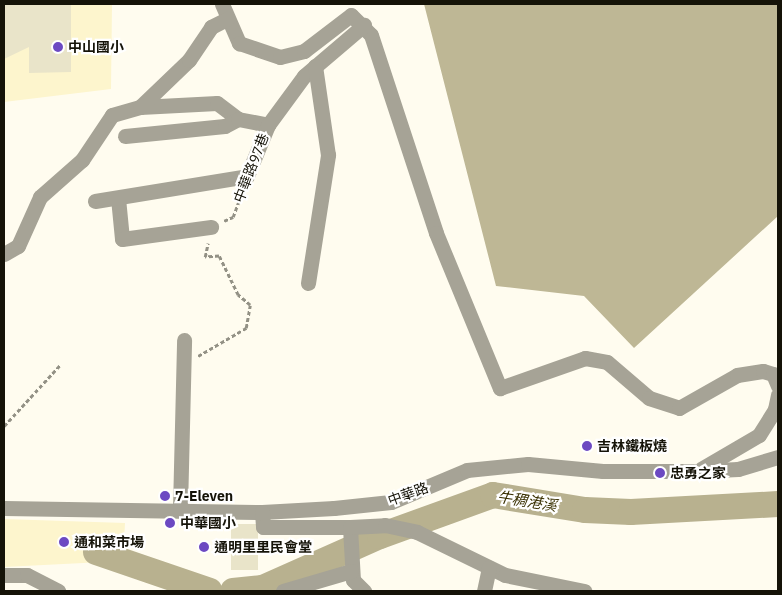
<!DOCTYPE html>
<html>
<head>
<meta charset="utf-8">
<style>
  body { margin:0 }
  #map { position:relative; width:782px; height:595px; overflow:hidden; background:#fffcef; font-family:"IBM Plex Sans","Noto Sans TC",sans-serif }
  div>[style] { position:absolute }
  [style*='--x'] { left:calc(var(--x)*1px); top:calc(var(--y)*1px); width:calc(var(--w)*1px); rotate:calc(var(--a)*1deg) }
  .built>* { inset:0; background:#fdf5cd }
  .green>* { inset:0; background:#e9e4c9; transform-origin:0 0 }
  .forest>* { inset:0; background:#beb795 }
  .river>* { height:26px; margin:-13px; padding:0 13px; transform-origin:13px; border-radius:13px; background:#b8b18f }
  .path>* { height:2.5px; margin-top:-1.25px; transform-origin:0; background:repeating-linear-gradient(90deg,#939185 0 4px,transparent 0 6.5px) }
  .minor>* { height:15px; margin:-7.5px; padding:0 7.5px; transform-origin:7.5px; border-radius:7.5px; background:#a6a396 }
  .dots>* { width:14px; height:14px; translate:-50% -50%; box-sizing:border-box; border:2px solid #fff; border-radius:50% }
  span { translate:-50% -50%; white-space:nowrap; text-align:center; line-height:1.15; -webkit-text-stroke:4.5px #fff; paint-order:stroke }
  .poi-label { font-size:14px; color:#151308; font-weight:700 }
  .left { translate:0 -50%; text-align:left }
  .street-label { font-size:14px; color:#151308 }
  .water-label { font-size:15px; color:#3b3204; font-style:italic }
  .frame { position:absolute; inset:0; border:5px solid #151308; pointer-events:none }
</style>
</head>
<body>
<div id="map">
  <div class="built">
    <div style="clip-path:polygon(4px 4px,112px 4px,111px 89px,4px 102px)"></div>
    <div style="clip-path:polygon(4px 519px,125px 523px,123px 561px,4px 567px)"></div>
  </div>
  <div class="green">
    <div style="clip-path:polygon(4px 4px,71px 4px,71px 72px,29px 73px,29px 47px,4px 59px)"></div>
    <div style="left:231px;top:524px;width:27px;height:46px"></div>
  </div>
  <div class="forest">
    <div style="clip-path:polygon(424px 4px,778px 4px,778px 216px,634px 348px,584px 296px,496px 286px)"></div>
  </div>
  <div class="river">
    <div style="--x:96;--y:552;--w:120;--a:18.9"></div>
    <div style="--x:233;--y:591;--w:30;--a:-6"></div>
    <div style="--x:263;--y:588;--w:128;--a:-24"></div>
    <div style="--x:380;--y:536;--w:120;--a:-19.9"></div>
    <div style="--x:493;--y:495;--w:93;--a:9.3"></div>
    <div style="--x:585;--y:510;--w:46;--a:2.5"></div>
    <div style="--x:631;--y:512;--w:147;--a:-3.1"></div>
  </div>
  <div class="path">
    <div style="--x:224;--y:221;--w:10;--a:-24"></div>
    <div style="--x:233;--y:217;--w:27;--a:-70"></div>
    <div style="--x:198;--y:356;--w:56;--a:-30.3"></div>
    <div style="--x:246;--y:328;--w:23;--a:-80"></div>
    <div style="--x:250;--y:305;--w:16;--a:-140"></div>
    <div style="--x:238;--y:295;--w:43;--a:-116"></div>
    <div style="--x:219;--y:256;--w:14;--a:176"></div>
    <div style="--x:205;--y:257;--w:14;--a:-78"></div>
    <div style="--x:4;--y:426;--w:83;--a:-47.4"></div>
  </div>
  <div class="minor">
    <div style="--x:222;--y:4;--w:43;--a:66.4"></div>
    <div style="--x:239;--y:43;--w:43;--a:18.9"></div>
    <div style="--x:280;--y:57;--w:25;--a:-14"></div>
    <div style="--x:304;--y:51;--w:59;--a:-37.5"></div>
    <div style="--x:351;--y:15;--w:28;--a:45"></div>
    <div style="--x:371;--y:35;--w:208;--a:71.8"></div>
    <div style="--x:436;--y:233;--w:168;--a:67.6"></div>
    <div style="--x:500;--y:388;--w:90;--a:-19.4"></div>
    <div style="--x:585;--y:358;--w:22;--a:10"></div>
    <div style="--x:607;--y:362;--w:55;--a:40.6"></div>
    <div style="--x:649;--y:398;--w:32;--a:18"></div>
    <div style="--x:679;--y:408;--w:67;--a:-29.6"></div>
    <div style="--x:737;--y:375;--w:26;--a:-9"></div>
    <div style="--x:763;--y:371;--w:10;--a:17"></div>
    <div style="--x:773;--y:374;--w:13;--a:67"></div>
    <div style="--x:140;--y:107;--w:77;--a:-3"></div>
    <div style="--x:217;--y:103;--w:26;--a:37"></div>
    <div style="--x:125;--y:136;--w:100;--a:-5.7"></div>
    <div style="--x:225;--y:126;--w:15;--a:-28"></div>
    <div style="--x:238;--y:119;--w:31;--a:11"></div>
    <div style="--x:118;--y:198;--w:41;--a:84.4"></div>
    <div style="--x:122;--y:239;--w:90;--a:-7.7"></div>
    <div style="--x:95;--y:201;--w:154;--a:-9.3"></div>
    <div style="--x:247;--y:176;--w:55;--a:-67.6"></div>
    <div style="--x:268;--y:125;--w:61;--a:-53.7"></div>
    <div style="--x:304;--y:76;--w:79;--a:-40.4"></div>
    <div style="--x:4;--y:254;--w:16;--a:-30"></div>
    <div style="--x:18;--y:246;--w:54;--a:-65.8"></div>
    <div style="--x:40;--y:197;--w:56;--a:-41.4"></div>
    <div style="--x:82;--y:160;--w:54;--a:-56.3"></div>
    <div style="--x:112;--y:115;--w:29;--a:-16"></div>
    <div style="--x:140;--y:107;--w:68;--a:-43.8"></div>
    <div style="--x:189;--y:60;--w:40;--a:-56"></div>
    <div style="--x:211;--y:27;--w:18;--a:-27"></div>
    <div style="--x:308;--y:283;--w:130;--a:-81.1"></div>
    <div style="--x:328;--y:155;--w:90;--a:-98.3"></div>
    <div style="--x:701;--y:469;--w:67;--a:-30.4"></div>
    <div style="--x:759;--y:435;--w:31;--a:-58"></div>
    <div style="--x:775;--y:409;--w:14;--a:-78"></div>
    <div style="--x:4;--y:508;--w:258;--a:0.9"></div>
    <div style="--x:262;--y:512;--w:72;--a:-3.2"></div>
    <div style="--x:334;--y:508;--w:57;--a:-6"></div>
    <div style="--x:391;--y:502;--w:82;--a:-22.8"></div>
    <div style="--x:467;--y:470;--w:61;--a:-5.6"></div>
    <div style="--x:528;--y:464;--w:75;--a:5.3"></div>
    <div style="--x:603;--y:471;--w:94;--a:0"></div>
    <div style="--x:697;--y:471;--w:41;--a:-2.8"></div>
    <div style="--x:738;--y:469;--w:42;--a:-16.7"></div>
    <div style="--x:180;--y:508;--w:168;--a:-88.6"></div>
    <div style="--x:262;--y:512;--w:15;--a:86"></div>
    <div style="--x:263;--y:527;--w:87;--a:0"></div>
    <div style="--x:350;--y:527;--w:53;--a:86.8"></div>
    <div style="--x:353;--y:580;--w:16;--a:45"></div>
    <div style="--x:350;--y:527;--w:35;--a:-3"></div>
    <div style="--x:385;--y:525;--w:33;--a:12"></div>
    <div style="--x:417;--y:532;--w:98;--a:26"></div>
    <div style="--x:505;--y:575;--w:81;--a:11.4"></div>
    <div style="--x:4;--y:575;--w:23;--a:0"></div>
    <div style="--x:27;--y:575;--w:35;--a:27"></div>
    <div style="--x:283;--y:591;--w:71;--a:-16.4"></div>
    <div style="--x:484;--y:591;--w:24;--a:-78"></div>
  </div>
  <div class="dots">
    <div style="left:58px;top:47px;background:#6c49c2"></div>
    <div style="left:587px;top:446px;background:#6c49c2"></div>
    <div style="left:660px;top:473px;background:#6c49c2"></div>
    <div style="left:165px;top:496px;background:#6c49c2"></div>
    <div style="left:170px;top:523px;background:#6c49c2"></div>
    <div style="left:64px;top:542px;background:#6c49c2"></div>
    <div style="left:204px;top:547px;background:#6c49c2"></div>
  </div>
  <div class="poi-label">
    <span class="left" style="left:68px;top:47px">中山國小</span>
    <span class="left" style="left:597px;top:446px">吉林鐵板燒</span>
    <span class="left" style="left:670px;top:473px">忠勇之家</span>
    <span class="left" style="left:175px;top:496px">7-Eleven</span>
    <span class="left" style="left:180px;top:523px">中華國小</span>
    <span class="left" style="left:74px;top:542px">通和菜市場</span>
    <span class="left" style="left:214px;top:547px">通明里里民會堂</span>
  </div>
  <div class="street-label">
    <span style="left:251px;top:168px;rotate:-69deg">中華路97巷</span>
    <span style="left:408px;top:494px;rotate:-20deg">中華路</span>
  </div>
  <div class="water-label">
    <span style="left:527px;top:501px;rotate:9deg">牛稠港溪</span>
  </div>
  <div class="frame"></div>
</div>
</body>
</html>
